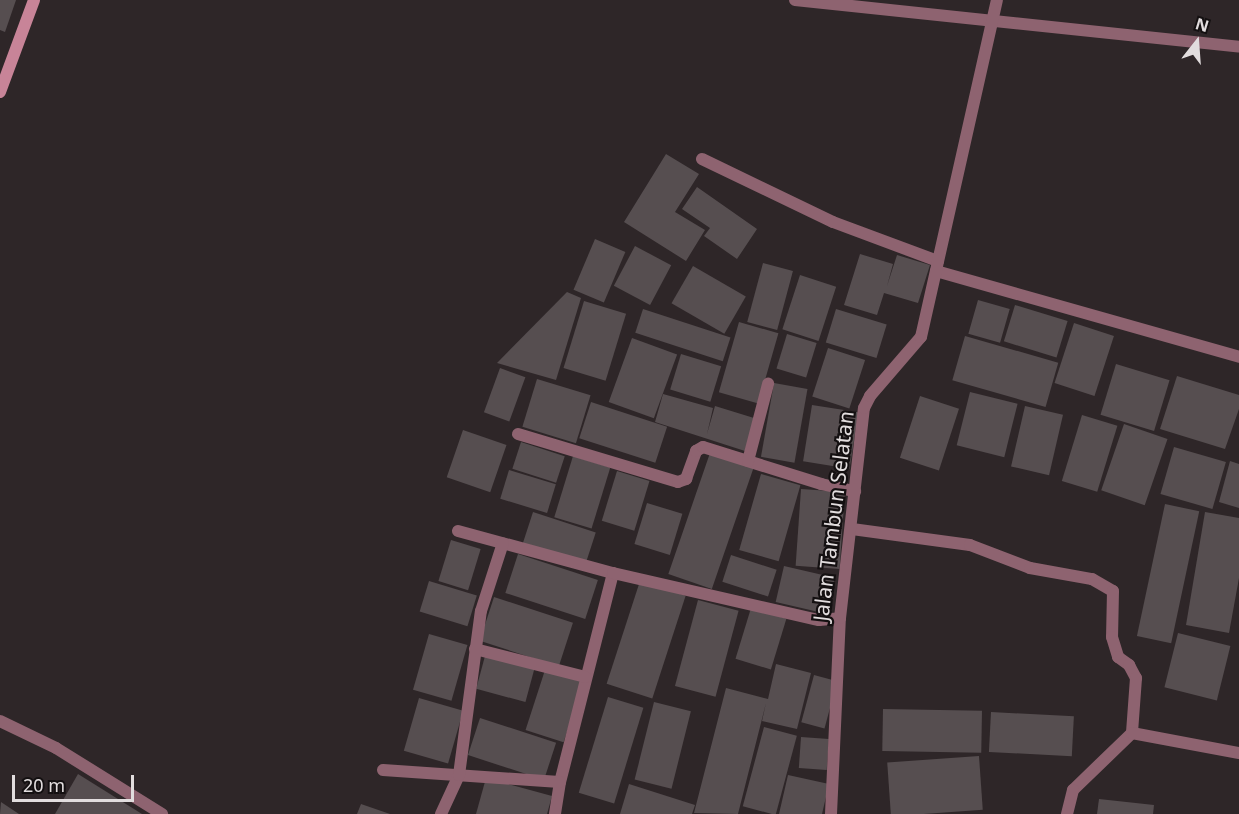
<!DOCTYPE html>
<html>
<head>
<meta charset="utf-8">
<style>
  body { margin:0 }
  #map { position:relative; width:1239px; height:814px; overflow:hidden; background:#2e2628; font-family:"Noto Sans",sans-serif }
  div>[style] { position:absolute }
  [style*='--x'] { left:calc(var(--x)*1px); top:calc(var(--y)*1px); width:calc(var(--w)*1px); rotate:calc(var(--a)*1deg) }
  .building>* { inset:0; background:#564e50; transform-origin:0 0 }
  .street>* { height:12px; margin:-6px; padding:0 6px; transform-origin:6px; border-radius:6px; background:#8e6370 }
  .secondary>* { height:12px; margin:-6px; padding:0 6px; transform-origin:6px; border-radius:6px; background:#c88498 }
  span { translate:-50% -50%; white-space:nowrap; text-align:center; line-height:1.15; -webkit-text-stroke:4.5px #141011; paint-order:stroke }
  .street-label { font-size:21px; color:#e2ddde }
  .north { position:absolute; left:1167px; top:12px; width:60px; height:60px; -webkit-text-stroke:4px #141011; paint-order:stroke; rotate:17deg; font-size:16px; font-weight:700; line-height:24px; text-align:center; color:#e2ddde }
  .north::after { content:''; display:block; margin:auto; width:21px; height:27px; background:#e2ddde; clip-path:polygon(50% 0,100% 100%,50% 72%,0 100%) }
  .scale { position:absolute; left:12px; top:775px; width:122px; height:27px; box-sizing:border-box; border:3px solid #e2ddde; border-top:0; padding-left:8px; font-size:18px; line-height:21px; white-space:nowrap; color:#e2ddde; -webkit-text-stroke:4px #141011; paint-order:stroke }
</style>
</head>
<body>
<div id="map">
  <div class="building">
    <div style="clip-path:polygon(0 0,16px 0,5px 32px,0 30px)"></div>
    <div style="clip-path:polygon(666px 154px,699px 174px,675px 212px,705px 230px,686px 261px,624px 222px)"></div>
    <div style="clip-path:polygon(697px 187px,757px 229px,737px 259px,704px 236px,710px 228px,682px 209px)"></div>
    <div style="left:595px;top:239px;width:33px;height:55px;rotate:23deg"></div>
    <div style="left:635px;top:246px;width:41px;height:45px;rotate:28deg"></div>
    <div style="clip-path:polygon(860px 254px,893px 264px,887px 286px,897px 255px,930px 265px,918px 303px,884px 293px,877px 315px,844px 305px)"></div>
    <div style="left:763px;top:263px;width:31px;height:61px;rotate:15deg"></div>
    <div style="left:693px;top:266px;width:61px;height:43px;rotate:30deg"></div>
    <div style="left:800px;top:275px;width:38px;height:57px;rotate:18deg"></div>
    <div style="clip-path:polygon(567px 292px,581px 298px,556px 380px,497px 363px)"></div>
    <div style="left:978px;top:300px;width:33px;height:35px;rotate:16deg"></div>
    <div style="left:584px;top:301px;width:44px;height:70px;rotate:17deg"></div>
    <div style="left:1015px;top:305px;width:55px;height:38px;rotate:17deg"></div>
    <div style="left:643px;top:309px;width:92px;height:25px;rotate:18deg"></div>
    <div style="left:836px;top:309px;width:53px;height:35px;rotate:17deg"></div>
    <div style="left:739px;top:322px;width:41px;height:73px;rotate:16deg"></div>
    <div style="left:1074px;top:323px;width:42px;height:63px;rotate:18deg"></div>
    <div style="left:787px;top:334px;width:31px;height:36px;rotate:17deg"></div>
    <div style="left:965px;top:336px;width:97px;height:46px;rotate:16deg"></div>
    <div style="left:632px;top:338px;width:48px;height:68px;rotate:20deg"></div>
    <div style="left:828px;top:348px;width:39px;height:51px;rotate:18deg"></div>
    <div style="left:681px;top:354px;width:42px;height:37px;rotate:17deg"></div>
    <div style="left:1116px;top:364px;width:56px;height:53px;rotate:17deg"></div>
    <div style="left:500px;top:368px;width:27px;height:47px;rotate:20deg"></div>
    <div style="clip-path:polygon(1177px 376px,1239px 395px,1239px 409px,1225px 449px,1160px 429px)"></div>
    <div style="left:537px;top:379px;width:56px;height:50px;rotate:17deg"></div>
    <div style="left:774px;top:383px;width:34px;height:75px;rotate:10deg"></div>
    <div style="left:970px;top:392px;width:49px;height:55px;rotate:14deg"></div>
    <div style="clip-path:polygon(663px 394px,713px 408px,707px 434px,715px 406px,754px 418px,745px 451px,655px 422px)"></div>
    <div style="left:920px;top:396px;width:41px;height:65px;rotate:18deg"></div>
    <div style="left:591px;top:402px;width:80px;height:38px;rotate:18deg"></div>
    <div style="left:812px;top:405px;width:47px;height:57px;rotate:9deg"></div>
    <div style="left:1025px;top:406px;width:39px;height:62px;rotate:13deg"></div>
    <div style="left:1082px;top:415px;width:37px;height:69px;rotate:17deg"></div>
    <div style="left:1124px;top:424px;width:46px;height:70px;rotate:19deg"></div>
    <div style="left:463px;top:430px;width:46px;height:50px;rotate:19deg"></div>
    <div style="left:521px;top:442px;width:46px;height:28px;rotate:18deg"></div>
    <div style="left:1174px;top:447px;width:54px;height:49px;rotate:16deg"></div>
    <div style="left:710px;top:453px;width:46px;height:128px;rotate:19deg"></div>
    <div style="left:573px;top:456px;width:39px;height:64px;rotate:17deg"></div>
    <div style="clip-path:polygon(1230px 461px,1239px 464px,1239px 508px,1219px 502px)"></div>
    <div style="left:509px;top:470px;width:49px;height:30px;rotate:17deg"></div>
    <div style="left:617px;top:471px;width:34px;height:52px;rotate:17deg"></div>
    <div style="left:761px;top:474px;width:41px;height:79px;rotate:16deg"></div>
    <div style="left:801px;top:489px;width:44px;height:77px;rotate:4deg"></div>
    <div style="left:647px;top:503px;width:37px;height:43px;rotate:17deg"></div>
    <div style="left:1165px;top:504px;width:35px;height:135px;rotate:12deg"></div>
    <div style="left:533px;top:512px;width:66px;height:35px;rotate:18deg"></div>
    <div style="clip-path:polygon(1205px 512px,1239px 518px,1239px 578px,1229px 633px,1186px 625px)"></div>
    <div style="left:451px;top:540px;width:31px;height:43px;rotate:17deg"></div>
    <div style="left:518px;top:554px;width:84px;height:41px;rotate:18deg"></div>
    <div style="left:731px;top:555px;width:48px;height:28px;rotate:18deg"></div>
    <div style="left:784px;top:566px;width:52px;height:37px;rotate:13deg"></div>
    <div style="left:429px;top:581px;width:50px;height:32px;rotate:17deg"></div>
    <div style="left:640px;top:581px;width:48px;height:108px;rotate:18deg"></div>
    <div style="left:494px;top:597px;width:83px;height:46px;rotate:18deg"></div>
    <div style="left:698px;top:600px;width:42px;height:89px;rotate:15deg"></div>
    <div style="left:751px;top:608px;width:37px;height:53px;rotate:17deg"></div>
    <div style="left:1178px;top:633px;width:54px;height:56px;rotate:14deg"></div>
    <div style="left:429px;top:634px;width:40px;height:58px;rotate:16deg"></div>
    <div style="left:485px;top:656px;width:51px;height:34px;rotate:15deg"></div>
    <div style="clip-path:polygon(776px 664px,811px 673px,797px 729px,762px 721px,766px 703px,738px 814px,694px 813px,726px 688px,768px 699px)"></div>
    <div style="left:545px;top:670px;width:40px;height:63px;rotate:18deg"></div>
    <div style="left:814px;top:675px;width:24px;height:49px;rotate:15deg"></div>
    <div style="left:608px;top:697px;width:37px;height:100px;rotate:17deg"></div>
    <div style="left:419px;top:698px;width:46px;height:55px;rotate:16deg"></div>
    <div style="left:654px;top:702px;width:38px;height:80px;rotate:14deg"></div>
    <div style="left:883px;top:709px;width:99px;height:42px;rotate:1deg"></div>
    <div style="left:991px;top:712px;width:83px;height:40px;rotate:3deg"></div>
    <div style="left:480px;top:718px;width:80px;height:39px;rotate:18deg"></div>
    <div style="left:764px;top:727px;width:34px;height:82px;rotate:15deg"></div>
    <div style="left:801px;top:737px;width:28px;height:31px;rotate:4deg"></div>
    <div style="left:979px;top:756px;width:54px;height:92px;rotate:86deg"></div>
    <div style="clip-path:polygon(78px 774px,142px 814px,55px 814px)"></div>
    <div style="clip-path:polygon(788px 775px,829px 784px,822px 814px,779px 814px)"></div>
    <div style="clip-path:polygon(486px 778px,552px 796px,547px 814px,476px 814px)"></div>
    <div style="clip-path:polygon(629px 784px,695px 805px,692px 814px,620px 814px)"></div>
    <div style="clip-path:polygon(1099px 799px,1154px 805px,1153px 814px,1097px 814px)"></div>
    <div style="clip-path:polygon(1px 802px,19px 814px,0 814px)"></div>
    <div style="clip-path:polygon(361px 804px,390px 814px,357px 814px)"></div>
  </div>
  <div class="street">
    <div style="--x:795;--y:0;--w:446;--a:6"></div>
    <div style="--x:702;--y:159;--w:145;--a:25.7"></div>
    <div style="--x:833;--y:222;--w:112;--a:20.4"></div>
    <div style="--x:936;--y:271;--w:315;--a:15.8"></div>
    <div style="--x:518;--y:434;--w:167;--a:16.7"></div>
    <div style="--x:678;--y:482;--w:9;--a:-21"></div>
    <div style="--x:686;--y:479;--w:30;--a:-70"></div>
    <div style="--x:696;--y:451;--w:8;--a:-30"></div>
    <div style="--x:703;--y:447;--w:124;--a:17.4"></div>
    <div style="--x:821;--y:484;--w:35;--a:12"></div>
    <div style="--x:748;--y:461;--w:80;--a:-75.4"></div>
    <div style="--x:852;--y:529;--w:119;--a:7.7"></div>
    <div style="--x:970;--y:545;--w:64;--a:21"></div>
    <div style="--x:1030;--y:568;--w:63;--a:10.1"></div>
    <div style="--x:1092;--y:579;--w:24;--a:30"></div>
    <div style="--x:1113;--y:591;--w:46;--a:91.2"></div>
    <div style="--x:1112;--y:637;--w:21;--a:73"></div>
    <div style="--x:1118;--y:657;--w:14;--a:36"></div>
    <div style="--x:1129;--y:665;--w:15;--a:62"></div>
    <div style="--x:1136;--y:678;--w:55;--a:94.2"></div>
    <div style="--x:1132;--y:733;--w:82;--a:136"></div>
    <div style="--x:1073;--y:790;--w:25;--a:104"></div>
    <div style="--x:458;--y:531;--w:161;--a:15.2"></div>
    <div style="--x:613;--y:573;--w:216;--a:104.2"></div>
    <div style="--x:560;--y:782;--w:32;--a:99"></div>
    <div style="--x:613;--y:573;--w:211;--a:12.9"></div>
    <div style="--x:819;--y:620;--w:21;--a:-5"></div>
    <div style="--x:475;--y:649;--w:114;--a:14.2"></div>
    <div style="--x:0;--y:721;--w:62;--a:25.7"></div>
    <div style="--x:56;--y:748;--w:125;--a:31.9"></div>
    <div style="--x:1132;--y:733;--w:109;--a:10.6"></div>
    <div style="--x:383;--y:770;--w:177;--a:3.9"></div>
    <div style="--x:441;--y:814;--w:43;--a:-65.2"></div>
    <div style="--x:459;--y:775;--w:165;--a:-82.4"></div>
    <div style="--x:481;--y:611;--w:71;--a:-72.1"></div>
    <div style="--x:831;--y:814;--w:196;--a:-87.4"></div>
    <div style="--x:840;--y:618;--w:211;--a:-83.5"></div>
    <div style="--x:864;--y:408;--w:13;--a:-63"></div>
    <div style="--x:870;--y:396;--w:78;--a:-49.2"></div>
    <div style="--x:921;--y:337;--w:345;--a:-77.3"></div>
  </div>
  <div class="secondary">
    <div style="--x:0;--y:92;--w:98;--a:-69.7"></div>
  </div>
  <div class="street-label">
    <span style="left:833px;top:516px;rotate:-83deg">Jalan Tambun Selatan</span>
  </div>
  <div class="north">N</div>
  <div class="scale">20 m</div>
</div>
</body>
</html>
